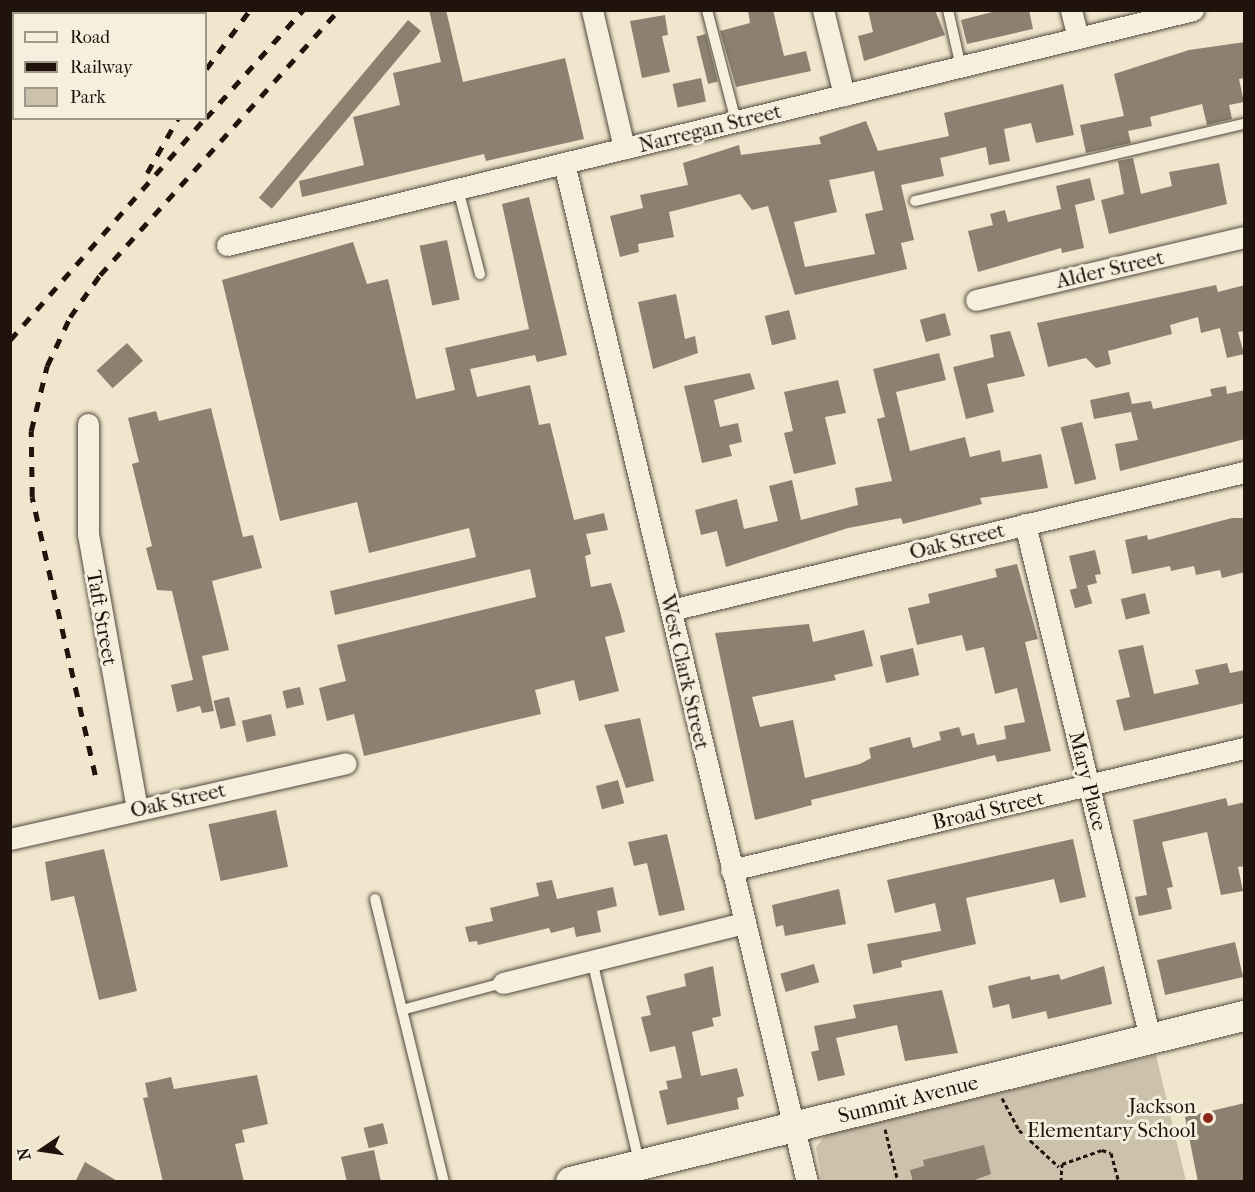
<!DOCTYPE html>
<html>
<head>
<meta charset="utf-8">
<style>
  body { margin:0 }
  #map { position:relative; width:1255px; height:1192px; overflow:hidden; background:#f0e6cd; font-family:"IM FELL French Canon",serif }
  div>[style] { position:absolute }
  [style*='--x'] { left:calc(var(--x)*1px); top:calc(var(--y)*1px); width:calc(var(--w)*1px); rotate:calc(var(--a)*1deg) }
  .green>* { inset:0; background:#ccc2ac }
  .building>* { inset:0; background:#8c8170; transform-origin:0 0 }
  .path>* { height:3px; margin-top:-1.5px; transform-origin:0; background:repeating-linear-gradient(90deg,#1f130c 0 4.5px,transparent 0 7.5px) }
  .roads { filter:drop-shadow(0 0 2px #53483c) drop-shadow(0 0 2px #53483c) }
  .lane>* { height:10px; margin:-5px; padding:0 5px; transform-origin:5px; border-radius:5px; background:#f5efde }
  .street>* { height:21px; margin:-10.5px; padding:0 10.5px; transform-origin:10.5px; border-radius:10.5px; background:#f5efde }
  .secondary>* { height:30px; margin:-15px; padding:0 15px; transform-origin:15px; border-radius:15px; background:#f5efde }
  .rail>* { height:4.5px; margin-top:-2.25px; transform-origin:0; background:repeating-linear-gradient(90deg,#1f130c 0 10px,transparent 0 20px) }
  .dots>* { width:16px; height:16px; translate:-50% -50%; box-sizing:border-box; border:3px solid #f5efde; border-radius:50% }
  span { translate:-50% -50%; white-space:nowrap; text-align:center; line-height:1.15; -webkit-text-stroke:6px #f5efde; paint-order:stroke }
  .street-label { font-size:21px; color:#1f130c }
  .poi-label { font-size:21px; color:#1f130c }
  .right { translate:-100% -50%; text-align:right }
  .frame { position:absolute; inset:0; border:12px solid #1f130c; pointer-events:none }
  .legend { position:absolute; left:12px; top:12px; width:195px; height:108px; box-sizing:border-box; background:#f5efde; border:2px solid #9f978a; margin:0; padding:8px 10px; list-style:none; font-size:18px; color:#1f130c }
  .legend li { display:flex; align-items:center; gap:12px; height:30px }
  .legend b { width:30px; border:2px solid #9f978a }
  .north { position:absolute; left:12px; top:1120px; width:60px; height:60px; -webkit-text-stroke:4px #f5efde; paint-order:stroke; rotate:257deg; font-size:16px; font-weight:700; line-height:24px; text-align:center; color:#1f130c }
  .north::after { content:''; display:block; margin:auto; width:21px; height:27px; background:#1f130c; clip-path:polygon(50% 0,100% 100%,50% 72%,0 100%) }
</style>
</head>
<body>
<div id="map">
  <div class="green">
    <div style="clip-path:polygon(1156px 1055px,1186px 1181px,822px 1181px,816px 1147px,826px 1135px)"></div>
  </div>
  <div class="building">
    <div style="clip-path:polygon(429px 10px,446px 10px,463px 82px,565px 58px,584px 139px,486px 161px,484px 154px,302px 197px,299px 181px,364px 165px,353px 117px,400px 105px,393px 73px,441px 62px)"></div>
    <div style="clip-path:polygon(748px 10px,773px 10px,784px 56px,806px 51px,811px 71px,736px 87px,720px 31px,750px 23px)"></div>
    <div style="clip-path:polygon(868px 10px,935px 10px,945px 35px,864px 61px,858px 36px,873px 32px)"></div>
    <div style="clip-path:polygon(1000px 10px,1029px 10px,1033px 29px,967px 44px,961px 20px)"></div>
    <div style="clip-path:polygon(665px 15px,668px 35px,662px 36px,670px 72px,642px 78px,630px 21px)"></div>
    <div style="left:408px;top:20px;width:17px;height:232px;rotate:40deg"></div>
    <div style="left:706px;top:34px;width:49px;height:10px;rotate:76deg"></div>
    <div style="clip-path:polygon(1245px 42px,1245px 78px,1239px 79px,1244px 102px,1229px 105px,1232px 119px,1207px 125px,1202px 104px,1150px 117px,1152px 126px,1128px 131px,1131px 143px,1086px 153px,1080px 125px,1124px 116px,1114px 74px,1189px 50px)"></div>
    <div style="left:701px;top:78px;width:24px;height:29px;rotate:78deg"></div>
    <div style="clip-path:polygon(evenodd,1063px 84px,1074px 135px,1036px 143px,1031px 123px,1004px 129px,1010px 161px,989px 165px,986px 147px,940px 158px,944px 176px,901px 185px,914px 240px,901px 243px,907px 269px,795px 295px,768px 206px,752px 210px,740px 194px,669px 212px,674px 237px,638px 244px,639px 252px,620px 257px,610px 216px,643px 208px,640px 195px,688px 185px,683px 163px,739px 145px,741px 155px,821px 144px,819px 137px,866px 121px,878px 151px,949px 136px,944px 113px,1063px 84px,874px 171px,883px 210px,865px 214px,875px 254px,805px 267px,794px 222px,837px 212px,829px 180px,874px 171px)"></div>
    <div style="clip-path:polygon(1133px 158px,1141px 194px,1172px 186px,1169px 172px,1219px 163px,1227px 204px,1109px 234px,1101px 200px,1124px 194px,1118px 161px)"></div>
    <div style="clip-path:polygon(1090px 178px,1095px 200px,1075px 205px,1084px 248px,1062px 253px,1061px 248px,978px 272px,968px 231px,993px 225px,990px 214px,1005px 210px,1008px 222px,1061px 209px,1056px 186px)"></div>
    <div style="clip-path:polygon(529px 197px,567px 355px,537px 362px,535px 355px,470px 369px,477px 397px,530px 385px,539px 425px,550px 423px,574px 520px,604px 513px,608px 530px,586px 534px,591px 554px,585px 556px,591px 587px,611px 583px,620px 612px,625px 632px,605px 637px,619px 691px,579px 701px,574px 680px,535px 690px,541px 714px,364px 756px,354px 714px,327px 721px,319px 688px,346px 681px,337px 645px,536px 597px,530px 569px,335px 615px,330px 591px,476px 557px,469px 528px,369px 553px,357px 502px,280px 521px,222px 280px,353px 242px,367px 284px,388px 279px,416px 399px,455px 390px,445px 348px,529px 329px,502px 204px)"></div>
    <div style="left:447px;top:240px;width:61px;height:28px;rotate:78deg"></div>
    <div style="clip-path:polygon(1216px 285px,1218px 292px,1245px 285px,1245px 331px,1238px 332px,1244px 354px,1227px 358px,1220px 328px,1201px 333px,1198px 317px,1170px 325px,1172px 334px,1108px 351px,1111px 364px,1096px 368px,1086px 358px,1048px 367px,1037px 323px)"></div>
    <div style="clip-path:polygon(676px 294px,685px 339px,695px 336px,698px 353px,653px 369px,638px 302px)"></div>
    <div style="left:789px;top:310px;width:30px;height:25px;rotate:76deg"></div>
    <div style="left:945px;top:313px;width:23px;height:26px;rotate:75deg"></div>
    <div style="clip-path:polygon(1010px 331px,1025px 376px,987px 384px,994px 412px,966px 419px,953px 367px,994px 357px,990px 335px)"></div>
    <div style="left:127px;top:343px;width:24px;height:41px;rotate:48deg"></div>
    <div style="clip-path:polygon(939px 353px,946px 380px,896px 392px,910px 451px,965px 437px,970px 457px,1000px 450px,1002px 462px,1041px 454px,1048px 488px,980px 498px,982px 504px,903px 524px,901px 518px,848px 528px,726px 567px,717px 531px,701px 535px,695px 510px,737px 499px,744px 529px,778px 521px,769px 486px,792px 480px,801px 520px,858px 505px,855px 488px,892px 481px,877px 419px,885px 417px,873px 369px)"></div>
    <div style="clip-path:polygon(750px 373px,755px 389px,714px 400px,720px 427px,738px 423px,742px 442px,729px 445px,732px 456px,702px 463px,684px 386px)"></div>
    <div style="clip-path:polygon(838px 380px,846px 413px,825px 417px,836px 464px,794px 474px,784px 433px,793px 431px,784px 392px)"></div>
    <div style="clip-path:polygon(1226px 386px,1227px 394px,1245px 390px,1245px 439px,1120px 471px,1115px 444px,1138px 440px,1131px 412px,1094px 419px,1090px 400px,1129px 392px,1132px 404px,1151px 401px,1153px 409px,1212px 396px,1210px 389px)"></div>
    <div style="clip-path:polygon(211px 408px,243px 537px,253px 535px,262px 568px,212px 581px,229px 650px,202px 656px,214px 711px,202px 713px,200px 706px,177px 712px,171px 685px,193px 680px,172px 591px,157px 590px,146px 548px,152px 546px,132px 464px,139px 462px,128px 418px,156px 411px,159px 421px)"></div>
    <div style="left:1082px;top:422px;width:59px;height:22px;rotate:76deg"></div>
    <div style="clip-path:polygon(1232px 518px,1245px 518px,1245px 572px,1222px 578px,1220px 570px,1196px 575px,1194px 566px,1171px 571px,1170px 566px,1132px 574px,1125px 540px,1147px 535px,1148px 540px)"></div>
    <div style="clip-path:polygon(1095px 550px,1101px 574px,1095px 575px,1097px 583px,1077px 588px,1069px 556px)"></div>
    <div style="clip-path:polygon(1017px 564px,1038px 639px,1025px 642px,1051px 751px,997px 762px,995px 755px,811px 800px,812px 805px,755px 820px,715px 633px,809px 624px,813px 642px,864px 630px,873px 666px,834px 675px,836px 680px,752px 697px,760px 727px,793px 720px,805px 778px,860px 764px,871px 758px,869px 748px,910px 737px,913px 748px,941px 740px,939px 732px,959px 727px,962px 736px,974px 733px,977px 745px,1006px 739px,1004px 726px,1025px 722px,1017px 688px,995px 694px,984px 647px,966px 651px,962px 635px,917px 645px,908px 608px,930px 603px,928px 594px,997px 577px,995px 569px)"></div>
    <div style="left:1087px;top:585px;width:19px;height:18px;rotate:74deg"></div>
    <div style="left:1145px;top:593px;width:21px;height:25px;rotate:76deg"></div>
    <div style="clip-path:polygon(1143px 645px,1154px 694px,1199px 684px,1195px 670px,1227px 663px,1230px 673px,1245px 670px,1245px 703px,1124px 731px,1116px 700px,1130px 697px,1118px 650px)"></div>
    <div style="left:913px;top:648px;width:28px;height:34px;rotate:77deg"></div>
    <div style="left:300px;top:687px;width:18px;height:18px;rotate:77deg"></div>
    <div style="left:229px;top:697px;width:29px;height:16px;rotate:76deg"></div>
    <div style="left:271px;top:714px;width:22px;height:30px;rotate:77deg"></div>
    <div style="clip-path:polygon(640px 718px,654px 781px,626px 788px,604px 725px)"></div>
    <div style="left:618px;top:780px;width:24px;height:23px;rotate:75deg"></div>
    <div style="clip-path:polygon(1226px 798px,1228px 806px,1245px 802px,1245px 866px,1238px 867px,1243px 891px,1221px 895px,1207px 832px,1162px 842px,1173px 887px,1167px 888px,1172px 909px,1139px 916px,1135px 897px,1147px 895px,1133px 820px)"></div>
    <div style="left:276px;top:810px;width:58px;height:69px;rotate:78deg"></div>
    <div style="clip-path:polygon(667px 834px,685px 910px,659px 916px,647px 863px,634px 866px,628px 842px)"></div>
    <div style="clip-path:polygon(1073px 839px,1086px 897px,1060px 903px,1054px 879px,966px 898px,976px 944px,901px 961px,902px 967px,873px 974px,867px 944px,941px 931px,935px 903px,895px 913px,887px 880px)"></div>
    <div style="clip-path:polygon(104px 849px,137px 991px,99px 1000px,74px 896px,51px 901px,45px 862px)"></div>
    <div style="clip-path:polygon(552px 880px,557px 899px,613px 887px,617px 906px,597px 911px,601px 932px,576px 937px,574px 927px,551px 933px,549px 928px,478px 945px,477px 941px,469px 942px,465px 927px,493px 921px,490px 908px,539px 896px,536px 883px)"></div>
    <div style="clip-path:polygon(839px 889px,846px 924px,785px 936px,783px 925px,776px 927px,772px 905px)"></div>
    <div style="left:1235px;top:942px;width:36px;height:80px;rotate:77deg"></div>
    <div style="left:814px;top:964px;width:19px;height:35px;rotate:74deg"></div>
    <div style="clip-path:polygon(713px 966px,721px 1016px,712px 1018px,714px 1026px,692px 1032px,701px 1076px,737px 1068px,744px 1096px,737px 1098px,739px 1109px,667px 1125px,659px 1091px,668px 1089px,666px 1081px,682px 1078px,675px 1046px,650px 1052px,641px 1017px,651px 1015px,646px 996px,686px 986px,684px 974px)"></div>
    <div style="clip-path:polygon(1104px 966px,1112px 1004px,1048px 1019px,1046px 1011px,1012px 1019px,1009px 1004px,993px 1008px,988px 986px,1030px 976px,1031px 980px,1059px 974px,1061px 980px)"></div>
    <div style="clip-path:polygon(942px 990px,958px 1053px,905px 1061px,897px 1025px,836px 1038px,845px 1075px,818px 1081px,811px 1052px,819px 1050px,814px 1026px,856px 1018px,853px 1005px)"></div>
    <div style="clip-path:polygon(257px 1075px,268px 1124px,242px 1130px,245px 1142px,235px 1144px,244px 1182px,163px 1182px,143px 1098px,148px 1097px,145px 1083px,171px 1077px,174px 1089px)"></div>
    <div style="clip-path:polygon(1245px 1103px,1245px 1182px,1198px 1182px,1185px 1117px)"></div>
    <div style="left:383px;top:1123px;width:21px;height:20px;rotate:76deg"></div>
    <div style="clip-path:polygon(984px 1145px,991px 1174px,969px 1182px,913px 1182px,910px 1170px,924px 1166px,923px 1160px)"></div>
    <div style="clip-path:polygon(374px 1150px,381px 1182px,347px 1182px,341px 1157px)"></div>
    <div style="clip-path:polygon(85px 1162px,119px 1182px,75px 1182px)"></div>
  </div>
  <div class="path">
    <div style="--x:1002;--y:1098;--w:36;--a:62"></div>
    <div style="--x:1019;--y:1130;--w:54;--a:42.8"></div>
    <div style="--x:885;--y:1129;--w:55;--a:76.2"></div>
    <div style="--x:1061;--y:1182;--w:18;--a:-87"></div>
    <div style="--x:1062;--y:1164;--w:42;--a:-19.3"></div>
    <div style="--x:1102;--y:1150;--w:9;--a:18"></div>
    <div style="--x:1111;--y:1153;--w:30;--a:75"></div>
  </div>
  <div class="roads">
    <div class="lane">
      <div style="--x:707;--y:10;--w:115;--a:75.4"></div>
      <div style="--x:948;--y:10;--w:58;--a:77.2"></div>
      <div style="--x:458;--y:189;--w:88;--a:75.5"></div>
      <div style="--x:915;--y:201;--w:338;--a:-13.2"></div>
      <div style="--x:375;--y:899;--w:291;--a:76.3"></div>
      <div style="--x:592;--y:960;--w:207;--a:76.9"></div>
      <div style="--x:402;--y:1010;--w:105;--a:-15"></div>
    </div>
    <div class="street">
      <div style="--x:592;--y:10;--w:142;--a:76.9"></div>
      <div style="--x:823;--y:10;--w:88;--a:76.1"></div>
      <div style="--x:1071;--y:10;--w:29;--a:76"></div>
      <div style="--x:564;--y:163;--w:1048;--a:76.59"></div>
      <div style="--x:227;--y:245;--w:994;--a:-13.67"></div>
      <div style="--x:976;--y:300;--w:275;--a:-13.2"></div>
      <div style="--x:88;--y:424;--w:110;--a:90"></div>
      <div style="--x:88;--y:534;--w:279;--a:79.9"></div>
      <div style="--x:1025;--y:524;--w:529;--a:76.33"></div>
      <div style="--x:671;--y:610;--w:589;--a:-13.54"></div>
      <div style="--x:10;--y:839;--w:344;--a:-12.7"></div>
      <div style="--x:731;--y:870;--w:527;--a:-13.38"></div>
      <div style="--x:503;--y:983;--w:247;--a:-14"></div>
    </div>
    <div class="secondary">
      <div style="--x:571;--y:1182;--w:693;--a:-13.86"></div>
    </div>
  </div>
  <div class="rail">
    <div style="--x:206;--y:69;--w:74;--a:-53.3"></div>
    <div style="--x:206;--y:118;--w:145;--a:-48.1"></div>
    <div style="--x:147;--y:173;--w:63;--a:-60.6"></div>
    <div style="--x:10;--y:340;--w:295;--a:-48.7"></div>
    <div style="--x:95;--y:775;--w:285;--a:-102.8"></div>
    <div style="--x:32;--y:497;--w:66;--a:-90.9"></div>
    <div style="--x:31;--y:431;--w:67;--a:-76.2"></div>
    <div style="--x:47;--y:366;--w:54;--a:-64.9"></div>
    <div style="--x:70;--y:317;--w:52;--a:-54.5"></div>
    <div style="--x:100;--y:275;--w:357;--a:-48"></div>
  </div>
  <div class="dots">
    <div style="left:1208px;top:1118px;background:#8f2418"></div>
  </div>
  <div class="street-label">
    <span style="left:710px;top:128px;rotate:-14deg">Narregan Street</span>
    <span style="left:1110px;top:269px;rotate:-13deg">Alder Street</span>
    <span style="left:957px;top:541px;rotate:-14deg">Oak Street</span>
    <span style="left:102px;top:618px;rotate:80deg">Taft Street</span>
    <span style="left:685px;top:672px;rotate:77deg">West Clark Street</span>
    <span style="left:1088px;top:781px;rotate:76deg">Mary Place</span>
    <span style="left:178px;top:800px;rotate:-13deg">Oak Street</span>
    <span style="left:988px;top:810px;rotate:-13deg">Broad Street</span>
    <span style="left:908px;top:1099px;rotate:-14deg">Summit Avenue</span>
  </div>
  <div class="poi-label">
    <span class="right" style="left:1196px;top:1118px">Jackson<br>Elementary School</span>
  </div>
  <div class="frame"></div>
  <ul class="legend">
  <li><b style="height:8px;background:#f5efde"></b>Road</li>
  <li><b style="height:8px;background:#1f130c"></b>Railway</li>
  <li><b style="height:16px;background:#ccc2ac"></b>Park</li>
  </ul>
  <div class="north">N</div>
</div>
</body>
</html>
